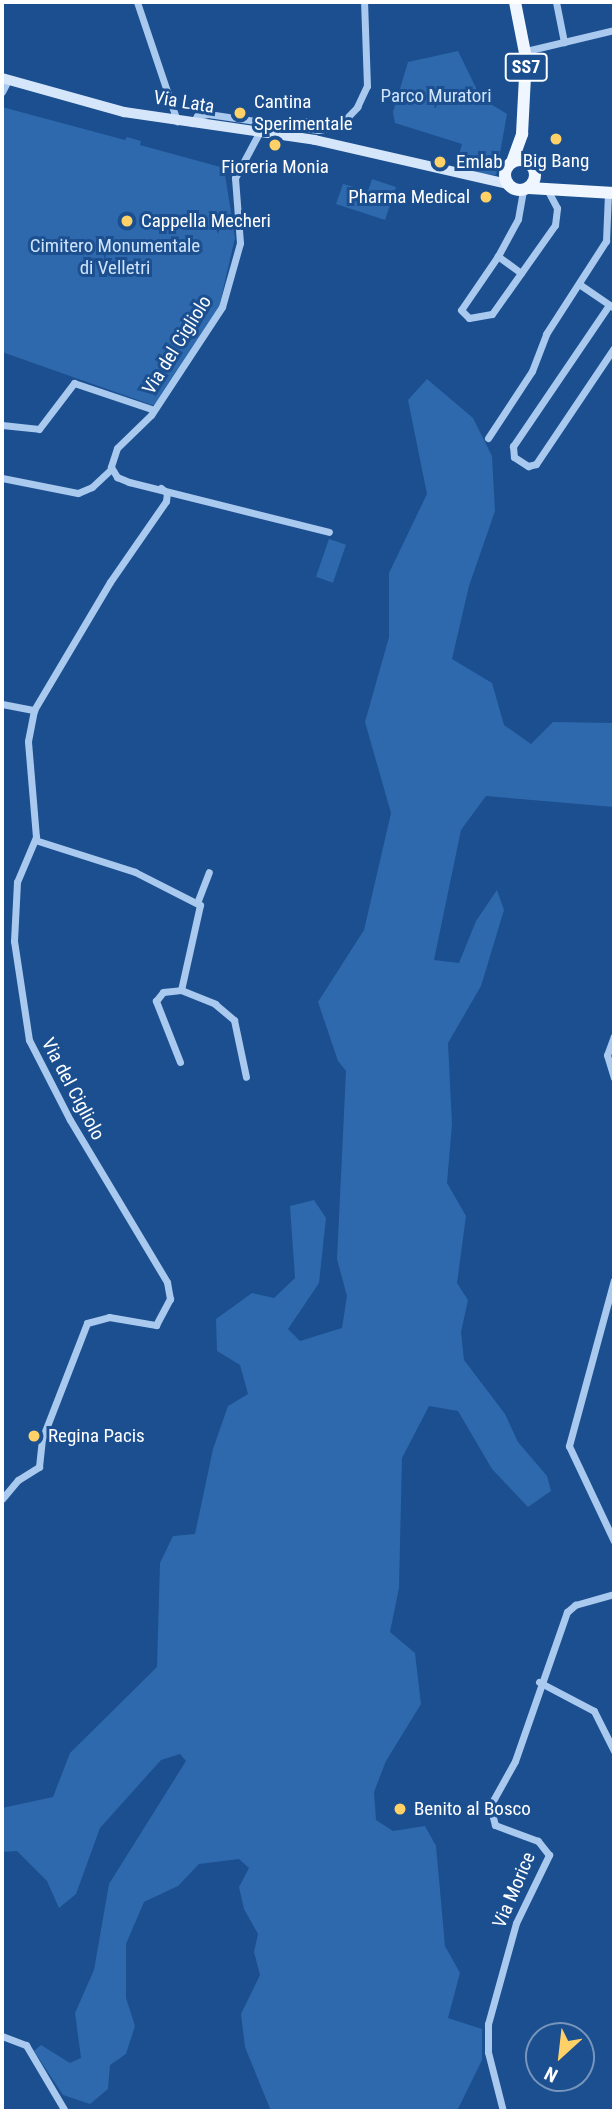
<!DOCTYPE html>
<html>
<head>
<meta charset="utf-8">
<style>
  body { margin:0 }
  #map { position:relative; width:616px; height:2113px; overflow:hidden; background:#1b4f8f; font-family:"Roboto Condensed",sans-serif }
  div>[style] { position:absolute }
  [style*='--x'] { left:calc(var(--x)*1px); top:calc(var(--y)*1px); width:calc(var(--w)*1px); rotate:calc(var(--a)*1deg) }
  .green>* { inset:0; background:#2e69ad; transform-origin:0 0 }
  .street>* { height:7px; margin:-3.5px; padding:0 3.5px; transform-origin:3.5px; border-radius:3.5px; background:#a9c9ee }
  .secondary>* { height:10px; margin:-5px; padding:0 5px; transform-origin:5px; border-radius:5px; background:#d6e6fa }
  .primary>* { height:12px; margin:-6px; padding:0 6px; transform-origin:6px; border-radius:6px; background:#f0f6ff }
  .primary>.ring { margin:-6px; padding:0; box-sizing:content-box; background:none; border:12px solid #f0f6ff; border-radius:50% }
  .dots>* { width:19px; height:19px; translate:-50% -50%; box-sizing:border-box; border:4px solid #1b4f8f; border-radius:50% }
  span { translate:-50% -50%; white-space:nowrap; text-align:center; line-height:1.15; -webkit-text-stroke:6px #1b4f8f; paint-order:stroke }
  .shield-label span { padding:2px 5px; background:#1b4f8f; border:2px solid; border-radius:5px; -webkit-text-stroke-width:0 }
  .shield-label { font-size:18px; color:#fff; font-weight:700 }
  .park-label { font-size:19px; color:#cfe3fa }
  .street-label { font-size:19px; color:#fff }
  .poi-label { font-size:19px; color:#fff }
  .left { translate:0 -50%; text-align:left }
  .right { translate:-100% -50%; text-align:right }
  .frame { position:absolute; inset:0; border:4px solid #fff; pointer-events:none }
  .north { position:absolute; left:525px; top:2022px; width:70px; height:70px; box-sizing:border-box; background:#1b4f8f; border:2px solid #7695bc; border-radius:50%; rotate:207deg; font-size:19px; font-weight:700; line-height:28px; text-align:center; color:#fff }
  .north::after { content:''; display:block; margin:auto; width:24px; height:32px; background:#ffd166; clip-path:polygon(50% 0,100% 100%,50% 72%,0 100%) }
</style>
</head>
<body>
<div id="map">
  <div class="green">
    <div style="clip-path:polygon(458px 51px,481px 98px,507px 114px,496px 175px,475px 174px,475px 167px,456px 165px,462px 144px,395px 123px,393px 112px,408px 62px)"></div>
    <div style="clip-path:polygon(2px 107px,125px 140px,127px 137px,141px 141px,140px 145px,224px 168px,235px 238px,219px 307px,155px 406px,2px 352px)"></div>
    <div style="clip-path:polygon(372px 179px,396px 187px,385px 220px,336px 204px,343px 184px,368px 191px)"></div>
    <div style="clip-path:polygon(427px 379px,473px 418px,492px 456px,495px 511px,469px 586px,452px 659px,492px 683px,504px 725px,531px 744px,553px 722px,614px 723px,614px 807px,486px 796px,461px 830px,434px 960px,459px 963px,476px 921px,497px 890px,504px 910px,481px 986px,448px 1043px,452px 1124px,447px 1183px,466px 1216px,457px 1283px,468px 1300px,461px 1332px,464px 1360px,505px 1414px,518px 1442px,547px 1476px,551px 1491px,528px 1507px,492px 1469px,458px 1411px,429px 1406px,402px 1458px,399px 1588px,390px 1632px,415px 1653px,421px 1704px,386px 1761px,374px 1792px,376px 1820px,393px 1831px,425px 1826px,436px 1846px,445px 1946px,460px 1973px,448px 2018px,482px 2029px,482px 2060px,457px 2111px,271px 2111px,245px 2047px,241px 2014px,260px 1975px,254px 1952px,258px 1934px,244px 1909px,239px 1887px,249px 1868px,239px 1859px,199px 1864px,178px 1886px,144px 1902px,126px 1944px,126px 1998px,135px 2026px,126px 2054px,110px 2065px,108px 2089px,90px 2104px,63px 2095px,34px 2051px,41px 2045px,70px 2063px,81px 2058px,75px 2013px,94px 1970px,109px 1884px,186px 1761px,180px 1754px,161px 1760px,100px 1828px,76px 1894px,59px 1908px,47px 1881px,17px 1851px,2px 1852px,2px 1808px,53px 1797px,70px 1753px,157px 1667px,160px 1563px,173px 1536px,195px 1534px,213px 1449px,228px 1406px,248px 1394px,240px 1365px,217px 1351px,216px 1319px,252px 1293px,274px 1298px,295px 1278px,290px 1206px,314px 1200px,326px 1218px,319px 1283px,288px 1329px,300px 1341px,342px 1328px,347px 1296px,337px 1259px,346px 1071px,338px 1061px,318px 1002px,364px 930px,391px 813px,365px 722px,389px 637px,389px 573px,427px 494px,408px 400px)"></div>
    <div style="left:329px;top:539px;width:18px;height:40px;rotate:19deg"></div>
  </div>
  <div class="street">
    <div style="--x:137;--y:2;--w:126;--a:71.4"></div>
    <div style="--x:556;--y:2;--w:41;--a:78.7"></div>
    <div style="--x:526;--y:51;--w:90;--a:-13.4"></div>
    <div style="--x:2;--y:92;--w:13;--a:-63"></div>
    <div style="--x:291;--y:121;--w:53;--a:0"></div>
    <div style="--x:192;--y:123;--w:9;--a:-54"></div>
    <div style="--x:197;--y:116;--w:11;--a:-10"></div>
    <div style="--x:208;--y:114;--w:111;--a:8.3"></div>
    <div style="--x:318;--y:130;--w:20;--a:-9"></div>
    <div style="--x:338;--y:127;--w:28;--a:-46"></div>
    <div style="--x:357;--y:107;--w:23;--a:-65"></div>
    <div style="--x:367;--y:86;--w:84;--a:-92"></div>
    <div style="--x:259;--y:133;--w:51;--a:118.1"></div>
    <div style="--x:235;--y:178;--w:65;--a:85.6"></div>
    <div style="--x:240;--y:243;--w:66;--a:105.7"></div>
    <div style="--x:222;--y:307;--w:129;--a:123.3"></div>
    <div style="--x:151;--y:415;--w:47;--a:135.9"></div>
    <div style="--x:117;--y:448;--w:20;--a:108"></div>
    <div style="--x:111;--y:467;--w:12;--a:59"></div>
    <div style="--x:117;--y:477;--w:13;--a:23"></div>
    <div style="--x:129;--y:482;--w:206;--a:14"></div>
    <div style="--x:498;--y:256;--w:65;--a:124.4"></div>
    <div style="--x:461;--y:310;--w:11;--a:45"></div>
    <div style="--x:469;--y:318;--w:23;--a:-10"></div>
    <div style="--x:492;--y:314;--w:109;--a:-54.7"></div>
    <div style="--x:555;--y:225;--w:17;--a:-83"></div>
    <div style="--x:557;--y:208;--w:21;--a:-118"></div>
    <div style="--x:521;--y:273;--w:29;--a:-144"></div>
    <div style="--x:498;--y:256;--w:42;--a:-61.6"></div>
    <div style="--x:518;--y:219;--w:29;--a:-80"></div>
    <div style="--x:579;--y:284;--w:42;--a:34.4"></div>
    <div style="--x:609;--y:305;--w:171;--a:124.2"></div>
    <div style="--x:513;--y:446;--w:11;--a:85"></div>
    <div style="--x:514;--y:457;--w:17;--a:33"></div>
    <div style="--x:528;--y:466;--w:8;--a:-14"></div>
    <div style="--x:536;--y:464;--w:140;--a:-56.1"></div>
    <div style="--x:2;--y:425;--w:37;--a:6"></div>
    <div style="--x:39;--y:429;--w:58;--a:-52.7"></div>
    <div style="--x:74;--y:383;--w:84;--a:18.6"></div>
    <div style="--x:488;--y:438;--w:80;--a:-56.7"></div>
    <div style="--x:532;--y:371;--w:40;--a:-69"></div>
    <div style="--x:546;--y:334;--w:111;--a:-57.2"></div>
    <div style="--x:606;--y:241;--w:48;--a:-87.6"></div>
    <div style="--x:2;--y:478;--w:77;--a:11.2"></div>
    <div style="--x:78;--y:493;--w:15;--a:-23"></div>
    <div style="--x:92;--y:487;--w:26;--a:-43"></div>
    <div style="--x:2;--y:704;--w:33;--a:11"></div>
    <div style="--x:35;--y:840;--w:105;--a:17.7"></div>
    <div style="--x:135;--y:872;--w:73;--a:26.9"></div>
    <div style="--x:200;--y:905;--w:87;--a:102.6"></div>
    <div style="--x:181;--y:990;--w:37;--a:22"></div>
    <div style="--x:215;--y:1004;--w:25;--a:40"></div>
    <div style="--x:234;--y:1020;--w:58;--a:78.1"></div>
    <div style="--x:197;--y:903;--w:33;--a:-69"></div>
    <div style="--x:614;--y:1036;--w:20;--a:110"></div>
    <div style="--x:607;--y:1055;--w:24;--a:73"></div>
    <div style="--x:180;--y:1062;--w:66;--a:-111.5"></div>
    <div style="--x:156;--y:1001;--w:11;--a:-52"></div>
    <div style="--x:163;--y:992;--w:18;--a:-6"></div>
    <div style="--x:614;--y:1280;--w:172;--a:105.2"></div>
    <div style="--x:569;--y:1446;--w:105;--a:64.7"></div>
    <div style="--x:2;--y:1499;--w:25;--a:-50"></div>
    <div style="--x:18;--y:1480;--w:25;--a:-32"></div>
    <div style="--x:39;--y:1467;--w:28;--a:-84"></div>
    <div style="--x:42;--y:1439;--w:124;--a:-68.8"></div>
    <div style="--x:87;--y:1323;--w:23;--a:-15"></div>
    <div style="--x:109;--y:1317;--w:48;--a:9.7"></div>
    <div style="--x:156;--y:1325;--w:30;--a:-62"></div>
    <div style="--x:170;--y:1299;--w:17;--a:-100"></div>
    <div style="--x:167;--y:1282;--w:189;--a:-120.9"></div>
    <div style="--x:70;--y:1120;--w:90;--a:-117.1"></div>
    <div style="--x:29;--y:1040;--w:100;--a:-98.6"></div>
    <div style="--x:14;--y:941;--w:59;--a:-87.1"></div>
    <div style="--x:17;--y:882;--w:49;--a:-67.1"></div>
    <div style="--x:36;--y:837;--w:96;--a:-94.8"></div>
    <div style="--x:28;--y:741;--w:32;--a:-79"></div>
    <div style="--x:34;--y:710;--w:149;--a:-59.3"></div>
    <div style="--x:110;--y:582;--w:98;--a:-55.3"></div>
    <div style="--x:166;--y:501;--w:8;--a:-83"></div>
    <div style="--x:167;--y:493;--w:8;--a:-140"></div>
    <div style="--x:539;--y:1682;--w:62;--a:27.8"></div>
    <div style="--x:594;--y:1711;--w:45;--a:63.4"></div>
    <div style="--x:2;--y:2036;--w:26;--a:21"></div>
    <div style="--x:26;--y:2045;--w:77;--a:59.4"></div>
    <div style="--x:503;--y:2111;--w:61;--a:-104.3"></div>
    <div style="--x:488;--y:2052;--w:28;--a:-90"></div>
    <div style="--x:488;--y:2024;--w:105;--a:-74.5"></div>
    <div style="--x:516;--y:1923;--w:76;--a:-64.1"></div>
    <div style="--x:549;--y:1855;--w:18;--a:-128"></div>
    <div style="--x:538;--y:1841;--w:46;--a:-159.6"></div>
    <div style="--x:495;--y:1825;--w:20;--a:-105"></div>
    <div style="--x:490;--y:1806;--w:51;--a:-60.9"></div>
    <div style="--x:515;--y:1761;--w:158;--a:-70.8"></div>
    <div style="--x:567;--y:1612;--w:11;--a:-41"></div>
    <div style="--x:575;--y:1605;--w:41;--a:-15.8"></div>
  </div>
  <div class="secondary">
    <div style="--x:2;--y:78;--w:127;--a:15.6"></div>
    <div style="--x:124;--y:112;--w:193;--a:8.3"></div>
    <div style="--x:315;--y:140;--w:197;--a:12.9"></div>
  </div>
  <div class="primary">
    <div class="ring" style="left:505px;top:160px;width:18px;height:18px"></div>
    <div style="--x:512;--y:162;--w:30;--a:-70"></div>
    <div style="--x:522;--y:134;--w:76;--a:-87"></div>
    <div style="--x:526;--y:58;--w:57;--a:-101.1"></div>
    <div style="--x:529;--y:188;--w:85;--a:3.4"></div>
  </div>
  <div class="dots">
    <div style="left:240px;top:113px;background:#ffd166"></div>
    <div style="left:556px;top:139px;background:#ffd166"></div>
    <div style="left:275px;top:145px;background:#ffd166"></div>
    <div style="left:440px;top:162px;background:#ffd166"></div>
    <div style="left:486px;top:197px;background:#ffd166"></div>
    <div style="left:127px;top:221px;background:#ffd166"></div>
    <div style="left:34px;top:1436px;background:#ffd166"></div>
    <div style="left:400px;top:1809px;background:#ffd166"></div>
  </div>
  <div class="shield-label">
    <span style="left:526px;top:67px">SS7</span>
  </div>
  <div class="park-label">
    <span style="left:436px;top:96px">Parco Muratori</span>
    <span style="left:115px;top:257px">Cimitero Monumentale<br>di Velletri</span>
  </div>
  <div class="street-label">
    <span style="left:184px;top:102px;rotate:9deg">Via Lata</span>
    <span style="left:177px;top:345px;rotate:-58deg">Via del Cigliolo</span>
    <span style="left:73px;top:1089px;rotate:62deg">Via del Cigliolo</span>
    <span style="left:514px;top:1890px;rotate:-67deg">Via Morice</span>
  </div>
  <div class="poi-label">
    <span class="left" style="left:254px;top:113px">Cantina<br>Sperimentale</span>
    <span style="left:556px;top:161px">Big Bang</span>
    <span class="left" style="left:456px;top:162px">Emlab</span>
    <span style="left:275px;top:167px">Fioreria Monia</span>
    <span class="right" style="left:470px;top:197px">Pharma Medical</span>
    <span class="left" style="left:141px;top:221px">Cappella Mecheri</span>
    <span class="left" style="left:48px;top:1436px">Regina Pacis</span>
    <span class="left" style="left:414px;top:1809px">Benito al Bosco</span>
  </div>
  <div class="frame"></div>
  <div class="north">N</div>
</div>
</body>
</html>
